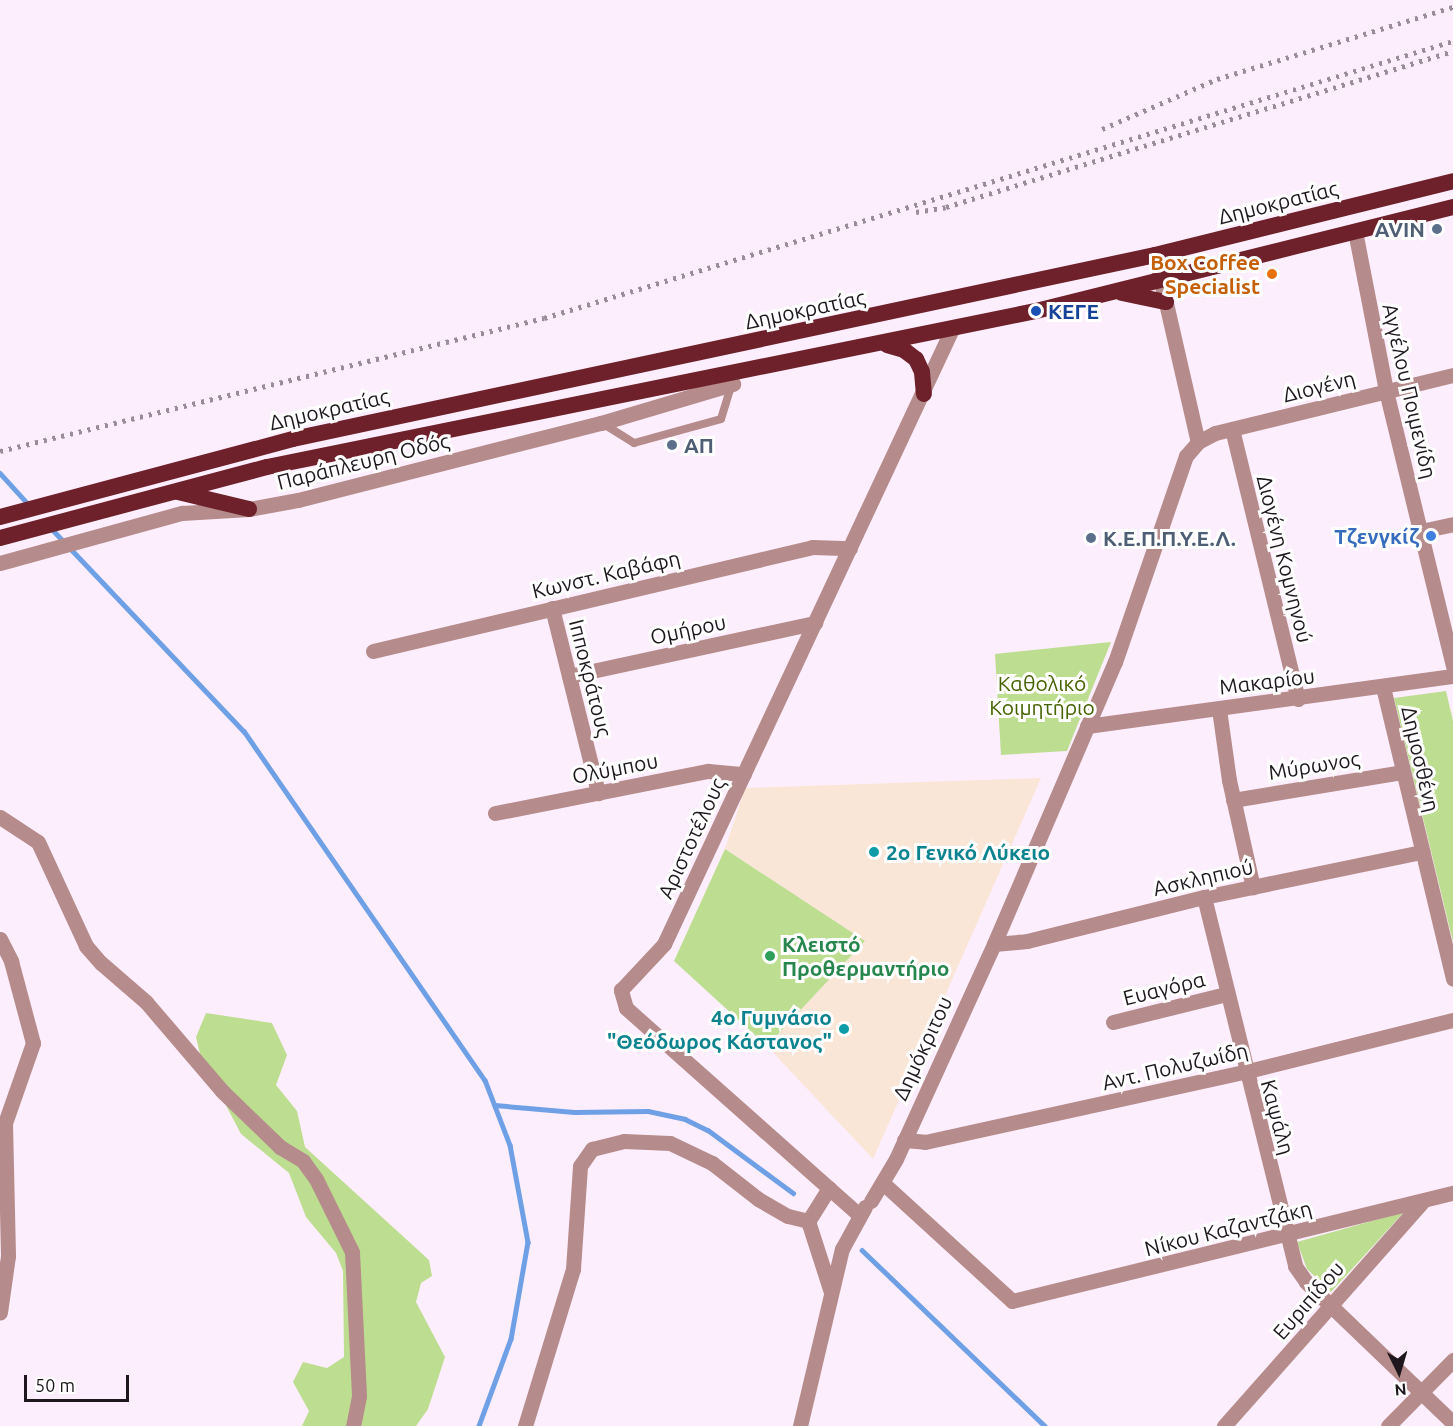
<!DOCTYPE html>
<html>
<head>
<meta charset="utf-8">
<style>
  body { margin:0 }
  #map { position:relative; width:1453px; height:1426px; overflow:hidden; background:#fdeefd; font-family:Ubuntu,sans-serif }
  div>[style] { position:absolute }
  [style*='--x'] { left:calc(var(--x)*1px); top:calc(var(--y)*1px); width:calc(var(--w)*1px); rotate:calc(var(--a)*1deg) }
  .education>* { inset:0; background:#fae6d7 }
  .green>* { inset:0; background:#bddd91 }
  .stream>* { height:4.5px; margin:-2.25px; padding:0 2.25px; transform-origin:2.25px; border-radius:2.25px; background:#6fa0e6 }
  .service>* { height:8px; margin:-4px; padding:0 4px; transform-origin:4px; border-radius:4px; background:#b68b8b }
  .minor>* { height:15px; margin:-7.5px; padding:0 7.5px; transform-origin:7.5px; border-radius:7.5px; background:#b68b8b }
  .tertiary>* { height:15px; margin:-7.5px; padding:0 7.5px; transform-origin:7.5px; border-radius:7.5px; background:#b68b8b }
  .trunk>* { height:16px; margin:-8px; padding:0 8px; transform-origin:8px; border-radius:8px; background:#6e212a }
  .rail>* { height:4.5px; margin-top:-2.25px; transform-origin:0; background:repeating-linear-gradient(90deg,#988d98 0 3px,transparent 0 9px) }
  .dots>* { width:16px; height:16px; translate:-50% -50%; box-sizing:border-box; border:3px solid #fff; border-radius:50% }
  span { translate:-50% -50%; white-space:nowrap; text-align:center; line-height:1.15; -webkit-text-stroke:6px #fff; paint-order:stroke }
  .street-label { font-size:21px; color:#1e181e }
  .service-label { font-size:21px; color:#4e5e75; font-weight:700 }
  .right { translate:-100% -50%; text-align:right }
  .left { translate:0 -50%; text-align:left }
  .food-label { font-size:21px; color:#c56008; font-weight:700 }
  .transit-label { font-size:21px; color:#164399; font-weight:700 }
  .shop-label { font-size:21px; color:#366cbe; font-weight:700 }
  .park-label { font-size:21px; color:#456201 }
  .culture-label { font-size:21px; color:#0d838f; font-weight:700 }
  .leisure-label { font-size:21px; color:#27864d; font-weight:700 }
  .north { position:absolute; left:1369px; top:1342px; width:60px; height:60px; -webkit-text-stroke:4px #fff; paint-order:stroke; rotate:175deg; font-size:16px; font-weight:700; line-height:24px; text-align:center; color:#1e181e }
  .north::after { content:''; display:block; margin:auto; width:21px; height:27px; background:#1e181e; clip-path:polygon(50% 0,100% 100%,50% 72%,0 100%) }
  .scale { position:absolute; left:24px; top:1375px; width:105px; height:27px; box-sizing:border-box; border:3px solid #1e181e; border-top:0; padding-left:8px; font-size:18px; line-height:21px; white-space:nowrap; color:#1e181e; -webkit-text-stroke:4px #fff; paint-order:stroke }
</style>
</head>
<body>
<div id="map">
  <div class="education">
    <div style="clip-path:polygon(1041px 778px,873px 1159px,767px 1046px,865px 941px,725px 849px,745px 788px)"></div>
  </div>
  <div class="green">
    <div style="clip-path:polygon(1111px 642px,1067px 751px,1001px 755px,995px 654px)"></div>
    <div style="clip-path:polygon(1446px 691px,1453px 721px,1453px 942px,1394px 698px)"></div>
    <div style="clip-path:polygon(725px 849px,865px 941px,767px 1046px,674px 961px)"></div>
    <div style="clip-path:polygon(206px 1013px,272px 1023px,287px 1055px,276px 1085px,297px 1111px,305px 1147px,429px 1260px,432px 1276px,421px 1283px,416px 1302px,445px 1357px,428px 1409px,416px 1426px,302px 1426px,309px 1411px,293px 1382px,303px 1362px,327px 1368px,344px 1357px,343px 1271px,336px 1253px,306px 1217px,289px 1173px,241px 1134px,201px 1058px,196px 1037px)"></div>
    <div style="clip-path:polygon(1404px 1212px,1331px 1292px,1307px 1269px,1297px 1242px)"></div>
  </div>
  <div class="stream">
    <div style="--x:0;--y:473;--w:45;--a:47.7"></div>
    <div style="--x:52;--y:529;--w:279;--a:46.5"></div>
    <div style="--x:244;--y:731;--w:424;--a:55.4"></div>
    <div style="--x:485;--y:1080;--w:70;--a:69"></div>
    <div style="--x:510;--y:1145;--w:99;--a:79.5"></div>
    <div style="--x:528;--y:1242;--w:98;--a:99.9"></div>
    <div style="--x:511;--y:1339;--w:93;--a:110.2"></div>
    <div style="--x:495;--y:1105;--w:79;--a:5.1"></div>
    <div style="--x:574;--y:1112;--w:74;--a:-0.8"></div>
    <div style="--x:648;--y:1111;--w:38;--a:12"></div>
    <div style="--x:685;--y:1119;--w:25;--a:26"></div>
    <div style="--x:708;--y:1130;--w:106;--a:36.5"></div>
    <div style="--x:862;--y:1250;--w:254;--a:43.9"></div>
  </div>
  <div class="service">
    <div style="--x:602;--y:423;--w:38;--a:32"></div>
    <div style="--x:634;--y:443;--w:90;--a:-15.4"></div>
    <div style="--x:721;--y:419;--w:37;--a:-73"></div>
  </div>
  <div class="minor">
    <div style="--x:1232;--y:429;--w:278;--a:76.3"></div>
    <div style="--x:1421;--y:531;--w:33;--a:-12"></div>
    <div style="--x:552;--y:608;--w:191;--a:76"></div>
    <div style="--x:373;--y:651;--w:451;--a:-13.3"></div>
    <div style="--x:812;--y:547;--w:38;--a:2"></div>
    <div style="--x:569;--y:676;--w:252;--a:-12.2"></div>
    <div style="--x:1383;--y:687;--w:300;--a:76.5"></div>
    <div style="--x:1219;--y:709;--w:72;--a:82"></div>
    <div style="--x:1229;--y:780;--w:110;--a:77.4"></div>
    <div style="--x:1087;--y:726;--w:369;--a:-7.8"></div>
    <div style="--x:1233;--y:800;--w:171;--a:-9.4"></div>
    <div style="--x:495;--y:813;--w:217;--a:-11.2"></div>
    <div style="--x:708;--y:771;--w:36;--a:5"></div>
    <div style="--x:0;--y:817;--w:45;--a:33.3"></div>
    <div style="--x:38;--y:842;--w:115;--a:65.2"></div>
    <div style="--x:86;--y:946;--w:23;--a:49"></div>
    <div style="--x:101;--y:963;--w:60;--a:40.9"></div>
    <div style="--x:146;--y:1002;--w:117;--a:49.5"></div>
    <div style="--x:222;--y:1091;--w:81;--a:44"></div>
    <div style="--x:280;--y:1147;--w:27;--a:31"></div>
    <div style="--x:303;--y:1161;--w:22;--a:54"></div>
    <div style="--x:316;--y:1179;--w:81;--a:63.7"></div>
    <div style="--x:352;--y:1252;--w:144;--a:87.2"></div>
    <div style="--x:359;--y:1396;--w:31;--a:101"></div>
    <div style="--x:1204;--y:897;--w:380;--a:76.1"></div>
    <div style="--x:1295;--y:1266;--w:19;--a:55"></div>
    <div style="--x:1306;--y:1282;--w:204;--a:43.8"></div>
    <div style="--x:0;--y:939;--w:25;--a:63"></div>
    <div style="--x:11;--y:961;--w:85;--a:75"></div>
    <div style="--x:33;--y:1043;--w:85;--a:109.3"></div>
    <div style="--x:5;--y:1123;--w:133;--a:88.7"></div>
    <div style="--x:8;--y:1256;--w:57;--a:98.1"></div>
    <div style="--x:994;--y:944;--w:33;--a:-5"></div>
    <div style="--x:1027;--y:941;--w:182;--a:-14"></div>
    <div style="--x:1204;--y:897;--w:223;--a:-11.7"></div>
    <div style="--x:1113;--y:1022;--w:116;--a:-13.9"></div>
    <div style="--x:884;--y:1184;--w:173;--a:42.4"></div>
    <div style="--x:1012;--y:1301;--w:454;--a:-13.8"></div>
    <div style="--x:829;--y:1188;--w:39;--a:122"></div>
    <div style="--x:808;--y:1221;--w:75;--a:72.1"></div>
    <div style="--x:858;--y:1214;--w:310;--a:-138.4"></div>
    <div style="--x:626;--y:1008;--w:19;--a:-106"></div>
    <div style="--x:621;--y:990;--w:63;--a:-46.9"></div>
    <div style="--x:664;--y:944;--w:679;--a:-64.91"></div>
    <div style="--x:525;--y:1426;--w:164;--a:-73"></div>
    <div style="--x:573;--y:1269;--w:103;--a:-86.1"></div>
    <div style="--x:580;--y:1166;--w:21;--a:-55"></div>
    <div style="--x:592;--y:1149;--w:33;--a:-14"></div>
    <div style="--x:624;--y:1141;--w:46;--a:2.5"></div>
    <div style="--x:670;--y:1143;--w:47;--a:25.5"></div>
    <div style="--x:712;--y:1163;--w:58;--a:38"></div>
    <div style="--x:758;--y:1199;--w:34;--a:30"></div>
    <div style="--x:788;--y:1216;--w:21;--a:14"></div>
    <div style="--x:800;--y:1426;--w:182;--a:-76.7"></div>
    <div style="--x:842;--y:1249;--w:48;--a:-61.3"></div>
    <div style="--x:1224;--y:1426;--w:300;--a:-48.5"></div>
    <div style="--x:1388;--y:1426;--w:93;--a:-45.4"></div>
  </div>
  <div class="tertiary">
    <div style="--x:1355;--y:231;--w:163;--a:79"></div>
    <div style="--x:1386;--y:391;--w:283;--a:76.3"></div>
    <div style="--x:1155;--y:255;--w:192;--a:77.1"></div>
    <div style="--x:0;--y:563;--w:189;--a:-15.4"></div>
    <div style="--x:182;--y:513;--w:67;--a:-3.4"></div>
    <div style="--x:249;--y:509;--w:50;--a:-10.4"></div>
    <div style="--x:298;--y:500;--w:313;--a:-14.3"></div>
    <div style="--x:601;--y:423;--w:138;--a:-16.5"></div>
    <div style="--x:904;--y:1140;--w:21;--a:5"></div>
    <div style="--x:925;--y:1142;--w:327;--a:-12.4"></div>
    <div style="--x:1244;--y:1072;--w:215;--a:-14"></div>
    <div style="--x:871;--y:1201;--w:49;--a:-59.2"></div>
    <div style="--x:896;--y:1159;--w:236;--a:-65.5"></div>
    <div style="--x:994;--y:944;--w:307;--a:-66.8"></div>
    <div style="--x:1115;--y:662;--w:218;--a:-71"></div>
    <div style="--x:1186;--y:456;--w:18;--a:-49"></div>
    <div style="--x:1198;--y:442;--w:19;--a:-28"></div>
    <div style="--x:1215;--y:433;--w:245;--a:-13.7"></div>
  </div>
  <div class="trunk">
    <div style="--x:1122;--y:293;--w:45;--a:11.6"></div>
    <div style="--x:887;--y:345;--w:18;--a:16"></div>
    <div style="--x:904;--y:350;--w:15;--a:37"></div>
    <div style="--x:916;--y:359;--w:14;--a:65"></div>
    <div style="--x:922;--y:372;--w:22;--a:85"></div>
    <div style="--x:178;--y:492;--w:73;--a:13.5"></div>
    <div style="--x:0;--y:517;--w:303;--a:-14.9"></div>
    <div style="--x:293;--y:439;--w:881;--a:-12.05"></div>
    <div style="--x:1155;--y:255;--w:307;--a:-13.9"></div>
    <div style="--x:0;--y:538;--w:276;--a:-14.9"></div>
    <div style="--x:267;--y:467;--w:785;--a:-11.47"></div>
    <div style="--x:1036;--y:311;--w:430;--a:-14"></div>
  </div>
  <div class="rail">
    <div style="--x:1102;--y:129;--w:125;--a:-23.5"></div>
    <div style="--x:1217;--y:79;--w:247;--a:-17"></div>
    <div style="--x:916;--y:212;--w:30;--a:-9"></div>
    <div style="--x:946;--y:207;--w:530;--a:-17.1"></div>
    <div style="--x:0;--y:451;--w:560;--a:-13.74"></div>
    <div style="--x:544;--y:318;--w:950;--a:-16.95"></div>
  </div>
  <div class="dots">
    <div style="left:1437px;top:229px;background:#5c6f8a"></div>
    <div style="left:1272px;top:274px;background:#e8710a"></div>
    <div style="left:1036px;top:311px;background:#1a4fb4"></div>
    <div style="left:672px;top:445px;background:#5c6f8a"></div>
    <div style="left:1431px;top:536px;background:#3f7fe0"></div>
    <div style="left:1091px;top:538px;background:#5c6f8a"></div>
    <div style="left:874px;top:852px;background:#0f9aa8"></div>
    <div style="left:770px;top:956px;background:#2e9e5b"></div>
    <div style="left:844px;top:1029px;background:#0f9aa8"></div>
  </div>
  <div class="street-label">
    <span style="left:1278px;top:202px;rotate:-14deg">Δημοκρατίας</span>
    <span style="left:805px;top:309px;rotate:-12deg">Δημοκρατίας</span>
    <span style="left:1319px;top:386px;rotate:-14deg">Διογένη</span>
    <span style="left:1410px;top:391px;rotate:77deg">Αγγέλου Ποιμενίδη</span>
    <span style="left:329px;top:409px;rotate:-13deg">Δημοκρατίας</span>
    <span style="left:363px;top:461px;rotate:-14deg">Παράπλευρη Οδός</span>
    <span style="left:1285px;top:559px;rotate:76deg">Διογένη Κομνηνού</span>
    <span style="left:606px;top:574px;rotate:-13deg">Κωνστ. Καβάφη</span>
    <span style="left:688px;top:629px;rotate:-12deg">Ομήρου</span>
    <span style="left:591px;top:678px;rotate:76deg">Ιπποκράτους</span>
    <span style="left:1267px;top:681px;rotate:-7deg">Μακαρίου</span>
    <span style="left:1421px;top:759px;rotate:77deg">Δημοσθένη</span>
    <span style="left:1314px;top:765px;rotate:-9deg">Μύρωνος</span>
    <span style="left:615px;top:768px;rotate:-11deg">Ολύμπου</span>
    <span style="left:691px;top:838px;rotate:-65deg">Αριστοτέλους</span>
    <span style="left:1203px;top:877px;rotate:-13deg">Ασκληπιού</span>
    <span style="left:1164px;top:988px;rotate:-14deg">Ευαγόρα</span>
    <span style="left:922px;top:1048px;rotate:-65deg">Δημόκριτου</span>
    <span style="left:1175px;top:1066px;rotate:-13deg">Αντ. Πολυζωίδη</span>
    <span style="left:1278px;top:1117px;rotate:75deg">Καψάλη</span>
    <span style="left:1228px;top:1228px;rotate:-14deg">Νίκου Καζαντζάκη</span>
    <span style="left:1308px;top:1300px;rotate:-49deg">Ευριπίδου</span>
  </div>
  <div class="service-label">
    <span class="right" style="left:1425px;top:229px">AVIN</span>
    <span class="left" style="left:684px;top:445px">ΑΠ</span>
    <span class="left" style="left:1103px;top:538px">Κ.Ε.Π.Π.Υ.Ε.Λ.</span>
  </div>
  <div class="food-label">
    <span class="right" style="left:1260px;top:274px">Box Coffee<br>Specialist</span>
  </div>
  <div class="transit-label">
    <span class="left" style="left:1048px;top:311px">ΚΕΓΕ</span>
  </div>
  <div class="shop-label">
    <span class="right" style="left:1419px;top:536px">Τζενγκίζ</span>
  </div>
  <div class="park-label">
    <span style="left:1042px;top:695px">Καθολικό<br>Κοιμητήριο</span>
  </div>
  <div class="culture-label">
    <span class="left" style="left:886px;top:852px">2ο Γενικό Λύκειο</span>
    <span class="right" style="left:832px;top:1029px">4ο Γυμνάσιο<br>"Θεόδωρος Κάστανος"</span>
  </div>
  <div class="leisure-label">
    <span class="left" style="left:782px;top:956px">Κλειστό<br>Προθερμαντήριο</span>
  </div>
  <div class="north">N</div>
  <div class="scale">50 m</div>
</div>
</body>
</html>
